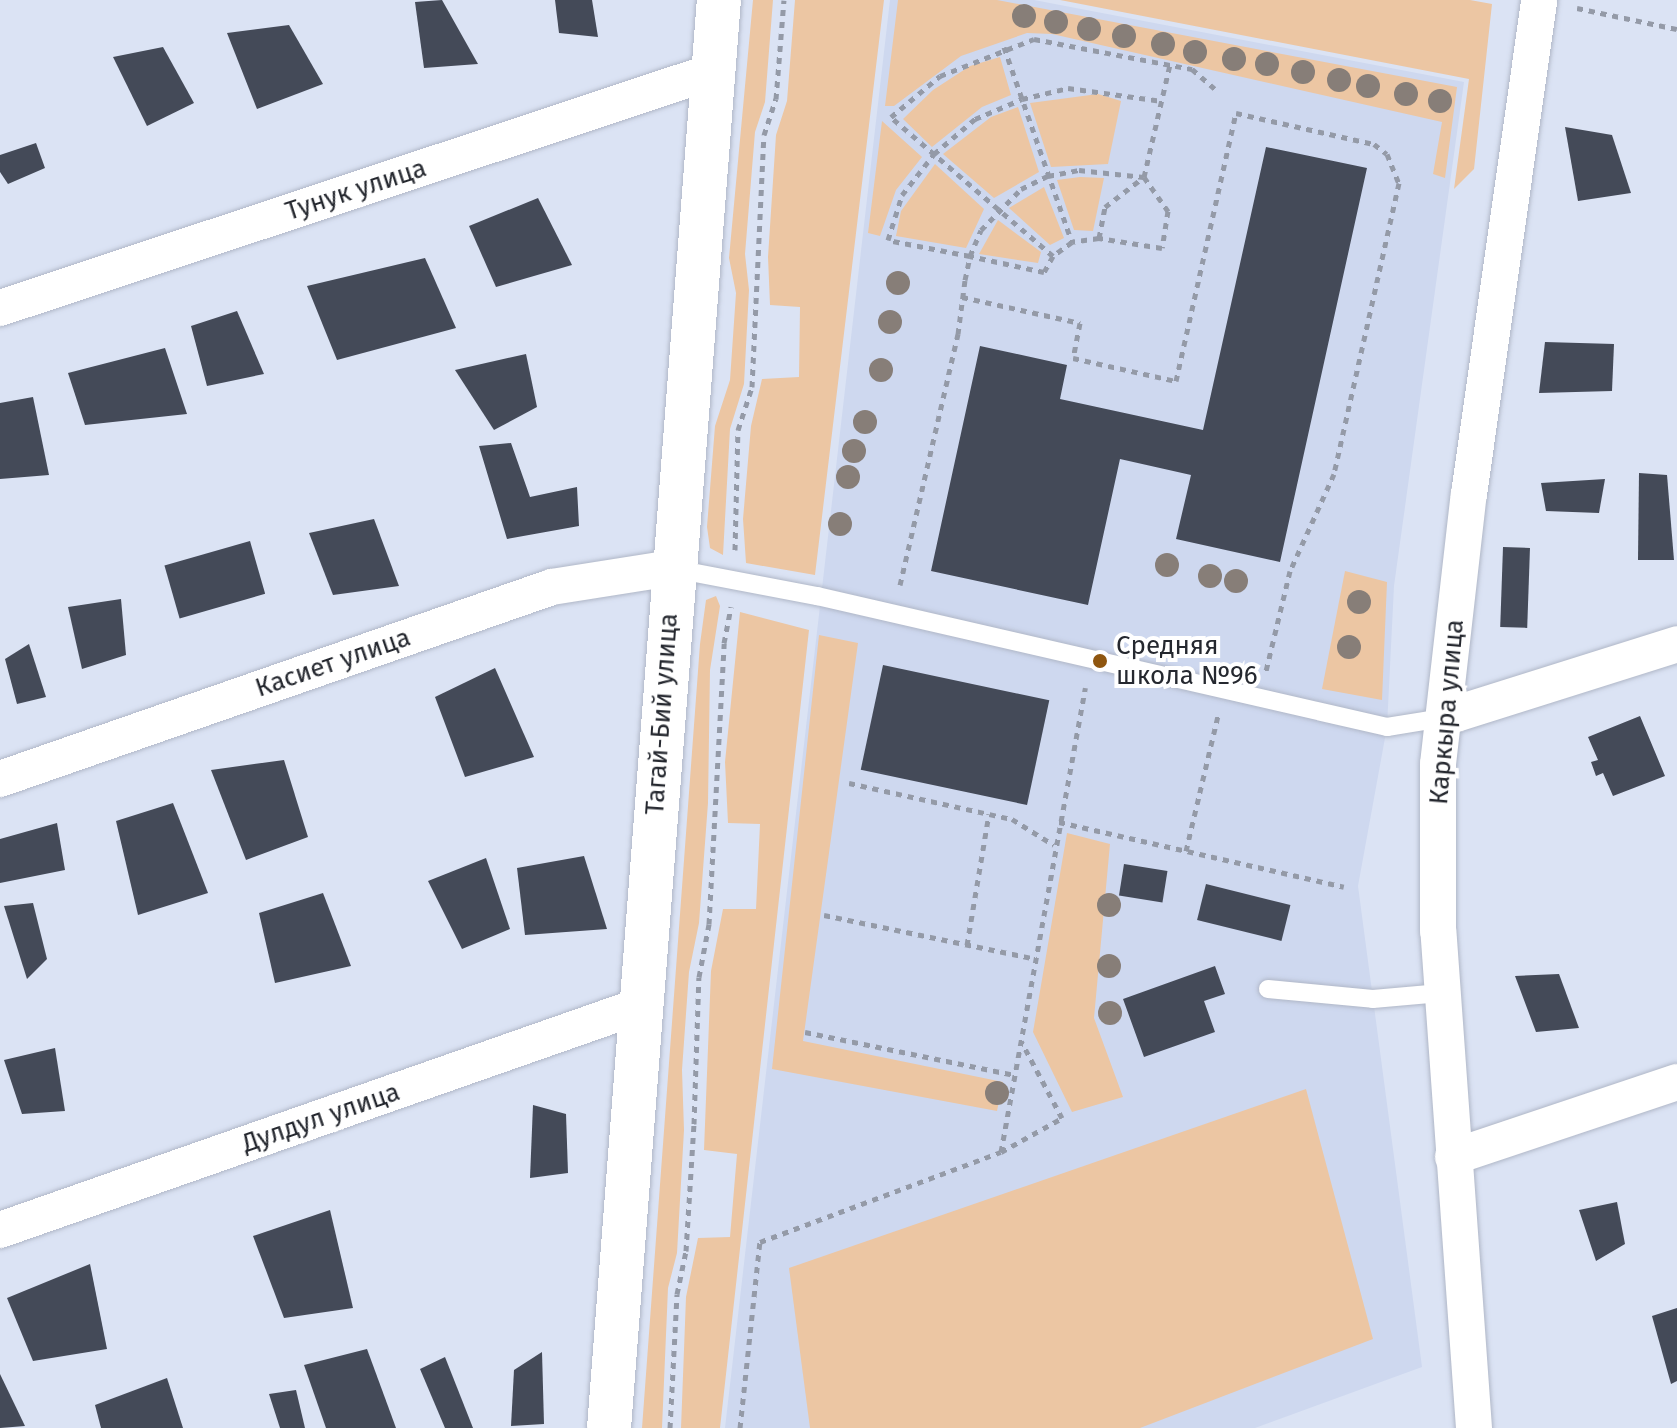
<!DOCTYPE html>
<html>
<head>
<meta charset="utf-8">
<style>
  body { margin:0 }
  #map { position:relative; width:1677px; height:1428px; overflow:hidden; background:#dbe3f4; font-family:"Fira Sans",sans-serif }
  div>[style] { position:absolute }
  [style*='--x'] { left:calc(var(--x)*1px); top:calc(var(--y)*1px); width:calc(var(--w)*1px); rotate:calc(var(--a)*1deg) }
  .built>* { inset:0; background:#ced8ef }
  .green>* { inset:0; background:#ecc6a3 }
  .building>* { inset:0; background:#444a58; transform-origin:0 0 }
  .path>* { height:5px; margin-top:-2.5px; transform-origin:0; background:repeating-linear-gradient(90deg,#949aa7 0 6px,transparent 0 12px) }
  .roads { filter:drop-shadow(0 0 2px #b0b7c7) drop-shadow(0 0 2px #b0b7c7) }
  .service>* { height:18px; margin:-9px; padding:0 9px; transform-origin:9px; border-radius:9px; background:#fff }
  .minor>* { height:36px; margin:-18px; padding:0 18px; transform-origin:18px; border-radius:18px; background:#fff }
  .tertiary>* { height:44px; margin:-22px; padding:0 22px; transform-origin:22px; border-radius:22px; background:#fff }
  .trees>* { width:24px; height:24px; margin:-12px; border-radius:50%; background:#877e78 }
  .dots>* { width:22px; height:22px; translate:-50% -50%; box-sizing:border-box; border:4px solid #fff; border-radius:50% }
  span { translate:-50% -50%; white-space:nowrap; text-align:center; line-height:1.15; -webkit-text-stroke:8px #fff; paint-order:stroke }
  .street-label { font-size:26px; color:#25282f }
  .poi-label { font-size:26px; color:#25282f }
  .left { translate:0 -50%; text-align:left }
</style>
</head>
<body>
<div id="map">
  <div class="built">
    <div style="clip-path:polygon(890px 0,1034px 0,1464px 82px,1394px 586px,1387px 727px,1358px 886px,1422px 1367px,1255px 1428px,725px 1428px)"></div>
  </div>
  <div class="green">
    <div style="clip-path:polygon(753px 0,773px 0,765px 102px,755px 132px,745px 254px,749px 290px,744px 384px,730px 429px,723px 555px,710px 548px,707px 527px,715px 426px,730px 380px,736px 293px,729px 258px)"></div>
    <div style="clip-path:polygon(795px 0,884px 0,815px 575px,746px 563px,743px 519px,751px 426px,762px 379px,799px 377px,800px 307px,770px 305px,768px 257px,776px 135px,787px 101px)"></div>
    <div style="clip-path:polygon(898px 0,997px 0,1457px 87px,1445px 178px,1433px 174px,1442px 122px,1052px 34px,1027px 33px,961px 56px,894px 106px,885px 106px)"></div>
    <div style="clip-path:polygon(1060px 0,1470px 0,1492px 4px,1474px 169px,1454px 189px,1469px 79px)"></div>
    <div style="clip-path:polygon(1000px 57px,1011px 95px,982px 107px,932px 147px,903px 119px,933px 90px,970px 66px)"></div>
    <div style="clip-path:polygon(1098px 94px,1121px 101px,1108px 164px,1051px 167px,1030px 103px)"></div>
    <div style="clip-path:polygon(1018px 107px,1039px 172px,994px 198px,943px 154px,991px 117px)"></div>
    <div style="clip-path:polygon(882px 121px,922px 157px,896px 190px,880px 236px,868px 233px)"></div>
    <div style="clip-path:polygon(935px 164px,984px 209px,966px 248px,896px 236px,901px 211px)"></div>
    <div style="clip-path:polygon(1080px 177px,1104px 178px,1093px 231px,1074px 230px,1057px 180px)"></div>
    <div style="clip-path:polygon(1044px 187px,1064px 238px,1050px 245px,1009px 208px)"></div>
    <div style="clip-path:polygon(998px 220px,1041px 252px,1038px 263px,979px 254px)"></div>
    <div style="clip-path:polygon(1345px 571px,1387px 582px,1382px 700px,1322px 689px)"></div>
    <div style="clip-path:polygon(716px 596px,720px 606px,710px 670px,708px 803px,699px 923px,689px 972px,682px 1070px,684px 1130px,677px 1253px,668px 1288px,662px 1428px,642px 1428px,700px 644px,706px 600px)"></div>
    <div style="clip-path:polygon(740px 612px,809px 630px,720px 1428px,681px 1428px,686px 1297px,698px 1238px,730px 1237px,737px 1154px,704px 1150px,711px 971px,723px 909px,756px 909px,760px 824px,728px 823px,725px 762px)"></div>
    <div style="clip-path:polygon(819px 635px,858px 643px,803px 1041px,1003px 1082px,997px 1111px,772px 1069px)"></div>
    <div style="clip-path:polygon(1067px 833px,1110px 844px,1094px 1018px,1123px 1097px,1072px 1112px,1033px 1032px)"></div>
    <div style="clip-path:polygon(1306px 1089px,1373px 1339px,1140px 1428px,810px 1428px,789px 1268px)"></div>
  </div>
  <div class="building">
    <div style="clip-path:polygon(442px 0,478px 64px,424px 68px,415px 2px)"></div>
    <div style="clip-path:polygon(555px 0,592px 0,598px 37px,559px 33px)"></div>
    <div style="clip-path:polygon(289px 25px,323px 84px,257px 109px,227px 33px)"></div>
    <div style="clip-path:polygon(163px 47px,194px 103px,147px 126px,113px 57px)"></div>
    <div style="clip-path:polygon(1565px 127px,1612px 135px,1631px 193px,1578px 201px)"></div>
    <div style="clip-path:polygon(36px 143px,45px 168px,8px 184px,0 172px,0 155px)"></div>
    <div style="clip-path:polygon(1266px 147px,1367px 168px,1280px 562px,1176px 539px,1191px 475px,1120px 459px,1088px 605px,931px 571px,980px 346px,1067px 365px,1060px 399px,1203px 430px)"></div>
    <div style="clip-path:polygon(538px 198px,572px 265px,496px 287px,469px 226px)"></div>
    <div style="clip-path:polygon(425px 258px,456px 328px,337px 360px,307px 286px)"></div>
    <div style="clip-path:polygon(237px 311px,264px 374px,207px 386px,191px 326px)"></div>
    <div style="clip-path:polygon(1545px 342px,1614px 344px,1612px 391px,1539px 393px)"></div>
    <div style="clip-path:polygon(165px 348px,187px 414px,85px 425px,68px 373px)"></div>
    <div style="clip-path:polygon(526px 354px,537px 407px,494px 430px,455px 370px)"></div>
    <div style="clip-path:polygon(33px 397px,49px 475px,0 479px,0 403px)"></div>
    <div style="clip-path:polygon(511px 443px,530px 497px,577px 487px,579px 526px,507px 539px,479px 446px)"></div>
    <div style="clip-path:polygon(1639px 473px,1667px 475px,1674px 560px,1638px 560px)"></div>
    <div style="clip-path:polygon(1605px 479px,1599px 513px,1546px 511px,1541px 483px)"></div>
    <div style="clip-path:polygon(374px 519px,399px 586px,333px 595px,309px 533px)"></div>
    <div style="left:250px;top:541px;width:55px;height:89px;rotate:74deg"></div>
    <div style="left:1503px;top:547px;width:27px;height:80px;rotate:2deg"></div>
    <div style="clip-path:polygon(121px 599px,126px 655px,82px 669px,68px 607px)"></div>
    <div style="clip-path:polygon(29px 644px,46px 697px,17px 704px,5px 659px)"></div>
    <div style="left:883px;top:665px;width:170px;height:107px;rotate:12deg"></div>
    <div style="clip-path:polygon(495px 668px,534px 757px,465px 777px,435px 697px)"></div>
    <div style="clip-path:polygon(1640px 716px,1665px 776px,1613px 796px,1603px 773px,1596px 776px,1591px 762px,1598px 760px,1588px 737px)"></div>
    <div style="clip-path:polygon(284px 760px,308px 837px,246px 860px,211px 770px)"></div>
    <div style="clip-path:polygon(173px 803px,208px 893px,138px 915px,116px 821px)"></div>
    <div style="clip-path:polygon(57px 823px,65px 870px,0 883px,0 839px)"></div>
    <div style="clip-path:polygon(584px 856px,607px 929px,525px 935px,517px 868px)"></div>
    <div style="clip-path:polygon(486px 858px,510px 929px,462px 949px,428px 881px)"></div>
    <div style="left:1124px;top:864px;width:44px;height:32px;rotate:9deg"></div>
    <div style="left:1206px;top:884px;width:87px;height:37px;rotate:14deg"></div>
    <div style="clip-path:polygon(323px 893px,351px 966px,275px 983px,259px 913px)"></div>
    <div style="clip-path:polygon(33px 903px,47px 959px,27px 979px,4px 906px)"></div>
    <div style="clip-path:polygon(1215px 966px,1225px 994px,1204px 1001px,1215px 1032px,1144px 1057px,1123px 999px)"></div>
    <div style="clip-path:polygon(1559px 974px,1579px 1028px,1536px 1032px,1515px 976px)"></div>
    <div style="clip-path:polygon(55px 1048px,65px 1111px,22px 1114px,4px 1060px)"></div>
    <div style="clip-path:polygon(533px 1105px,566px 1114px,568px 1173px,530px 1178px)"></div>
    <div style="clip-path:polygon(1617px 1202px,1625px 1244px,1596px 1261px,1579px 1210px)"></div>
    <div style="clip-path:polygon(330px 1210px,353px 1308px,284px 1318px,253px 1236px)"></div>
    <div style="clip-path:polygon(90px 1264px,107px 1349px,33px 1361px,7px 1298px)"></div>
    <div style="clip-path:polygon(1677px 1308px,1677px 1381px,1671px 1384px,1652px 1316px)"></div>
    <div style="clip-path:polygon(367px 1349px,396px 1428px,326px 1428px,304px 1365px)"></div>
    <div style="clip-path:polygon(542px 1352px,544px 1424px,511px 1426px,514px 1370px)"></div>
    <div style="clip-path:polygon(445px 1357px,473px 1428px,445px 1428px,420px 1369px)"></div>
    <div style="clip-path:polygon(0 1374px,25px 1426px,0 1428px)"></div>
    <div style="clip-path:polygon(167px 1378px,183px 1428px,101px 1428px,95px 1405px)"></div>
    <div style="clip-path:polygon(296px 1390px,305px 1428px,280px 1428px,269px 1394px)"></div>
  </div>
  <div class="path">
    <div style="--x:1577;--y:8;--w:102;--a:11.9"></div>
    <div style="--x:1004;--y:47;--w:207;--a:70.8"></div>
    <div style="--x:1099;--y:238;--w:32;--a:-79"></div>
    <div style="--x:1105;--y:207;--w:49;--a:-37.6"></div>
    <div style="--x:1144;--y:177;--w:116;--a:-77"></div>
    <div style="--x:1053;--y:256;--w:213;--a:-139.4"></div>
    <div style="--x:891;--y:117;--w:64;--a:-39.9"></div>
    <div style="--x:940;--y:76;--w:101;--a:-21.5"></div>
    <div style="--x:1034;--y:39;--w:161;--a:10.8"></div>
    <div style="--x:1192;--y:69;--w:30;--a:41"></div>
    <div style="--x:962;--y:297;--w:121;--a:12.4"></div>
    <div style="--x:1080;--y:323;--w:36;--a:101"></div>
    <div style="--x:1073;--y:358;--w:106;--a:12.6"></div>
    <div style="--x:1176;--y:381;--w:275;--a:-77.4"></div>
    <div style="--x:1236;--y:113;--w:141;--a:12.7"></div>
    <div style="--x:1374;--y:144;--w:16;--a:38"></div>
    <div style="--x:1387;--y:154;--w:31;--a:68"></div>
    <div style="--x:1399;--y:183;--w:298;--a:102.6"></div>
    <div style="--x:1334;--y:474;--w:107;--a:114.4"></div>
    <div style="--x:1290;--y:571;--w:103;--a:103.5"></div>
    <div style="--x:735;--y:550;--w:120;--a:-88.6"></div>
    <div style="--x:738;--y:430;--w:45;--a:-72"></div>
    <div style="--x:752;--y:387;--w:252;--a:-87.3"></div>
    <div style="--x:764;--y:135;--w:38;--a:-72"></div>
    <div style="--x:776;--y:99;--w:99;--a:-85.4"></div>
    <div style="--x:900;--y:585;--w:258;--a:-77"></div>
    <div style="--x:958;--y:334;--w:54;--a:-82.6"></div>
    <div style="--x:965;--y:280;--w:25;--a:-78"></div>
    <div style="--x:970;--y:256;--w:28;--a:-67"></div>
    <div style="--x:981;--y:230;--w:57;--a:-45.7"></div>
    <div style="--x:1021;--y:189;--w:30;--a:-26"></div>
    <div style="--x:1048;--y:176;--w:32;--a:-11"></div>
    <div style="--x:1079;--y:170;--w:65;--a:6.1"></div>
    <div style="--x:1144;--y:177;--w:42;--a:54.8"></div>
    <div style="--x:1168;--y:211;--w:37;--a:99"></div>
    <div style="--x:1162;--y:248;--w:64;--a:-171"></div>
    <div style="--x:1099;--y:238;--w:27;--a:172"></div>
    <div style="--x:1072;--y:242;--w:24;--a:144"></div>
    <div style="--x:1053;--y:256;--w:18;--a:119"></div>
    <div style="--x:1044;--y:272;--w:76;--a:-167.8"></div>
    <div style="--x:970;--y:256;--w:84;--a:-169"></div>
    <div style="--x:888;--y:240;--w:47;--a:-72.7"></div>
    <div style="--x:902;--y:195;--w:52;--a:-52"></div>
    <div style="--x:934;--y:154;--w:54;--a:-40.5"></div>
    <div style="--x:975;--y:119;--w:51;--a:-23.1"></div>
    <div style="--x:1022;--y:99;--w:47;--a:-13.4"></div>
    <div style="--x:1068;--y:88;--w:95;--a:7.9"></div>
    <div style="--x:849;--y:783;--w:167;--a:12.5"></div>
    <div style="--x:1012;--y:819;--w:49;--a:31.8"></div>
    <div style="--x:1059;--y:822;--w:292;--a:12.8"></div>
    <div style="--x:1186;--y:851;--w:139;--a:-76.7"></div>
    <div style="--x:824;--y:915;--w:217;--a:11.7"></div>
    <div style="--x:967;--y:945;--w:133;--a:-80.5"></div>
    <div style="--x:805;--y:1032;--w:214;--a:11.6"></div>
    <div style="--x:1001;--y:1152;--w:70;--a:-29.1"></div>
    <div style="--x:1062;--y:1118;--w:87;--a:-118"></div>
    <div style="--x:670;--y:1428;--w:134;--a:-87"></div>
    <div style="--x:677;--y:1294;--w:44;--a:-78.2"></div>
    <div style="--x:686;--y:1251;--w:127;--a:-86.4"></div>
    <div style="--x:694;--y:1124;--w:147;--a:-88.1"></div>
    <div style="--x:699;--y:977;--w:54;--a:-79.3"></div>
    <div style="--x:709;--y:924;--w:281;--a:-86.9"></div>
    <div style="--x:724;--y:643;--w:37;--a:-79"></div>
    <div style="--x:740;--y:1428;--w:187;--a:-83.9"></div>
    <div style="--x:760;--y:1242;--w:257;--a:-20.5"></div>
    <div style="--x:1001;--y:1152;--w:472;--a:-79.7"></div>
  </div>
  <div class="roads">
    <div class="service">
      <div style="--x:675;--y:569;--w:145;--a:10.8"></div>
      <div style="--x:817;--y:596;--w:585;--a:12.94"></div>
      <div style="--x:1387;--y:727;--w:57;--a:-9.1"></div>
      <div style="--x:1268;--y:989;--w:105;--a:5.4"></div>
      <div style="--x:1373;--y:999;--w:68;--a:-5"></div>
    </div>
    <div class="minor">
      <div style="--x:0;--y:308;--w:749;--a:-18.36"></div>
      <div style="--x:1443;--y:718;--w:245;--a:-17.5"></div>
      <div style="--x:0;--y:779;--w:584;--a:-19.18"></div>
      <div style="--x:552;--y:587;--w:121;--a:-9"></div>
      <div style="--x:1453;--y:1157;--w:236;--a:-18.5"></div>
      <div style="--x:0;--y:1230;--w:680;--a:-19.31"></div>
      <div style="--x:1474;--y:1428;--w:498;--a:-94.1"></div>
      <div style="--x:1438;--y:931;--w:167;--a:-90"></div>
      <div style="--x:1438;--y:764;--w:272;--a:-83.5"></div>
      <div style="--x:1469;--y:494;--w:499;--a:-81.9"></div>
    </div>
    <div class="tertiary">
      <div style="--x:609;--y:1428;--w:1432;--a:-85.6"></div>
    </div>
  </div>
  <div class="trees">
    <div style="left:1024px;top:16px"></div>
    <div style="left:1056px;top:22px"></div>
    <div style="left:1089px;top:29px"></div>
    <div style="left:1124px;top:36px"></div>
    <div style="left:1163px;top:44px"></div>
    <div style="left:1195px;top:52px"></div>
    <div style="left:1234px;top:59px"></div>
    <div style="left:1267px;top:64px"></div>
    <div style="left:1303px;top:72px"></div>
    <div style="left:1339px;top:80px"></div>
    <div style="left:1368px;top:86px"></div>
    <div style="left:1406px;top:94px"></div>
    <div style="left:1440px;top:101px"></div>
    <div style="left:898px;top:283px"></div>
    <div style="left:890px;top:322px"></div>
    <div style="left:881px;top:370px"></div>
    <div style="left:865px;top:422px"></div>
    <div style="left:854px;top:451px"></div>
    <div style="left:848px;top:477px"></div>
    <div style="left:840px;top:524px"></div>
    <div style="left:1167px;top:565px"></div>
    <div style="left:1210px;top:576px"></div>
    <div style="left:1236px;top:581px"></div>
    <div style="left:1359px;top:602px"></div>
    <div style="left:1349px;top:647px"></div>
    <div style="left:1109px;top:905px"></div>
    <div style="left:1109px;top:966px"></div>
    <div style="left:1110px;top:1013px"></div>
    <div style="left:997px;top:1093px"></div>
  </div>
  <div class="dots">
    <div style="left:1100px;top:661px;background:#8f5610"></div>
  </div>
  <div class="street-label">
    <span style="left:356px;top:190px;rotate:-18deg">Тунук улица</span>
    <span style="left:333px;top:663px;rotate:-19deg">Касиет улица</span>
    <span style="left:1447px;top:712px;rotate:-85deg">Каркыра улица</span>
    <span style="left:662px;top:714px;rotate:-86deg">Тагай-Бий улица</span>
    <span style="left:321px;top:1118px;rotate:-19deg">Дулдул улица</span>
  </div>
  <div class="poi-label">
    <span class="left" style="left:1116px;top:661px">Средняя<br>школа №96</span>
  </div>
</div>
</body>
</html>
